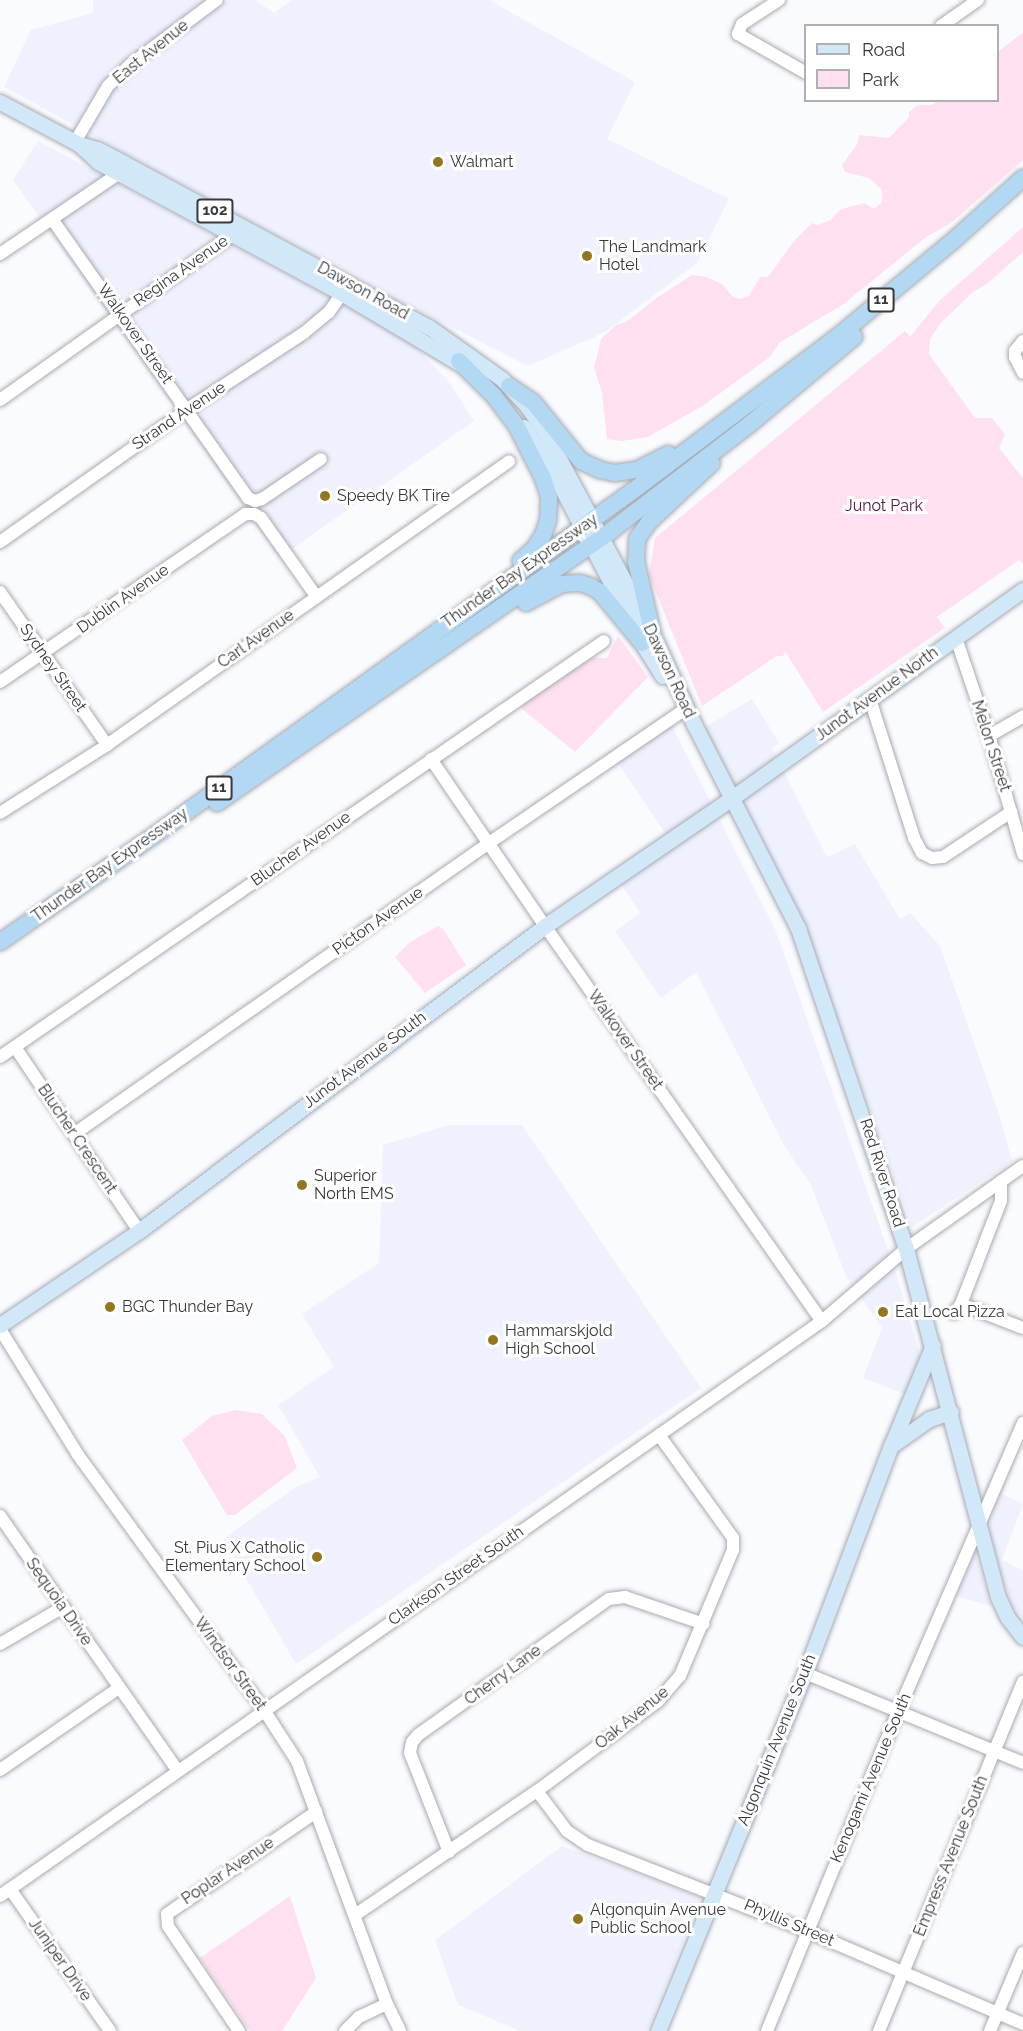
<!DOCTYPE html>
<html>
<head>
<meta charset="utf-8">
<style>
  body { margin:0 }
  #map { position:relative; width:1023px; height:2031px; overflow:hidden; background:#fafbfe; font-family:Raleway,sans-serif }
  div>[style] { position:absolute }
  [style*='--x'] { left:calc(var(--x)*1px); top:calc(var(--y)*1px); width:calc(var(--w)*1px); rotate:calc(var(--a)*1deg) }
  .built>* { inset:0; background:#eff2fe }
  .green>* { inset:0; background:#ffe0f0 }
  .roads { filter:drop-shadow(0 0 2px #a8aab1) drop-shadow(0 0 2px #a8aab1) }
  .minor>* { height:12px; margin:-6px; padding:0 6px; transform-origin:6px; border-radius:6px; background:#fff }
  .major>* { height:15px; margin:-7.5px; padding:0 7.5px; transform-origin:7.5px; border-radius:7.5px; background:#d1e8f8 }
  .highway>* { height:16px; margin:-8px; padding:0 8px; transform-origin:8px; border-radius:8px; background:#b2d8f3 }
  .dots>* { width:16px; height:16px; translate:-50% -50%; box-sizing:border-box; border:3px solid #fff; border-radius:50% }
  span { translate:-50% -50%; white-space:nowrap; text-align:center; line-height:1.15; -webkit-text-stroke:6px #fff; paint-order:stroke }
  .shield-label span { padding:2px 4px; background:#fff; border:2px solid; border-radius:4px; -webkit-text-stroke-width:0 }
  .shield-label { font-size:15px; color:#38393c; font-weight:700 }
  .street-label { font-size:16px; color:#38393c }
  .poi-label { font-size:16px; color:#38393c }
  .left { translate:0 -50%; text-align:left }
  .right { translate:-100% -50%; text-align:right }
  .park-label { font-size:16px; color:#581340 }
  .legend { position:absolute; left:804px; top:24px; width:195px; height:78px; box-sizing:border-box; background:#fff; border:2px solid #afb0b1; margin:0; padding:8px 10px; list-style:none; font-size:18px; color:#38393c }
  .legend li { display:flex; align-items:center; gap:12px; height:30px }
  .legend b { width:30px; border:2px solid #afb0b1 }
</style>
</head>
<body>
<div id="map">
  <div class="built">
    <div style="clip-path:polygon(93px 0,221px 0,224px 3px,228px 0,255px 0,274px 13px,292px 0,489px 0,635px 82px,607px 139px,729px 199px,697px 263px,605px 332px,528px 366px,365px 283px,4px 87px,31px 30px,93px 13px)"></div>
    <div style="clip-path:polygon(38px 141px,409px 340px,449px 382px,474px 421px,279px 558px,13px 180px)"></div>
    <div style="clip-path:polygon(752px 699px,779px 743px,772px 748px,827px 857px,855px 844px,900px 919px,910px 913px,940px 946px,1000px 1117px,1012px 1162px,912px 1227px,800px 914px,705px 727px)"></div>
    <div style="clip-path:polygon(671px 724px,776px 931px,896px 1273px,920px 1355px,905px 1394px,863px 1378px,882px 1328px,846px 1276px,811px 1185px,785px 1147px,696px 972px,661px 998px,615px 931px,640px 913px,619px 881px,672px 843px,617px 762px)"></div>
    <div style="clip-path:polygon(449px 1125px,522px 1125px,701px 1388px,296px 1664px,223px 1539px,296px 1487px,320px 1477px,278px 1405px,334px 1367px,302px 1314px,379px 1263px,383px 1145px)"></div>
    <div style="clip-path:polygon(997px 1491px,1023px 1504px,1002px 1560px,1023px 1571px,1023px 1619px,1012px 1604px,1001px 1574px,986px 1518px)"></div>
    <div style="clip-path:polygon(975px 1553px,991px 1606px,955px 1596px)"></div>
    <div style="clip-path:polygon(562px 1846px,701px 1897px,647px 2031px,521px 2031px,458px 2005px,435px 1940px)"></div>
  </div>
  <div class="green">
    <div style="clip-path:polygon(1023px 32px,1023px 160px,951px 223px,926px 237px,845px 303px,779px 343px,770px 357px,704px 405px,648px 437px,622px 441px,607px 439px,602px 392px,594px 368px,601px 339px,616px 325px,626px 322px,658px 297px,692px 275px,706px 277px,722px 284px,733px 297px,740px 299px,749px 296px,760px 277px,768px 277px,794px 241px,812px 223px,817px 225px,830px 220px,841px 209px,865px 203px,874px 209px,882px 202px,882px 190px,869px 178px,845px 172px,842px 165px,858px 143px,859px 135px,889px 138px,909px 117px,909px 112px,918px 105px,932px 105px,939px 100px,998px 100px,998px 52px)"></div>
    <div style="clip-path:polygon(1023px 227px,1023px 252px,987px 284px,973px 292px,940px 324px,930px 339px,929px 354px,975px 418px,992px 418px,1005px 434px,999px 448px,1023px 478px,1023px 564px,1019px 560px,937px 617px,945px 628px,823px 712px,785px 651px,783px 656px,777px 656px,702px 706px,649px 575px,655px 538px,905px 331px,910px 337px,940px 300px)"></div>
    <div style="clip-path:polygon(618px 636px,648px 677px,575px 752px,521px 708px,536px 694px,592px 658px,607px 658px)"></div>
    <div style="clip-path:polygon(438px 926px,443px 929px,466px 965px,425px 993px,395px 957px,410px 942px)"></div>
    <div style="clip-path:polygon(235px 1410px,262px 1414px,284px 1435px,297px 1468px,235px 1515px,227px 1515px,182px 1440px,212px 1416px)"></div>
    <div style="clip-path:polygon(290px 1896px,316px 1978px,282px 2031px,250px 2031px,200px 1958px)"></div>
  </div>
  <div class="roads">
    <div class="minor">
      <div style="--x:779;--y:0;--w:44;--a:147"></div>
      <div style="--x:742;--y:24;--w:11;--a:112"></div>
      <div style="--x:738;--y:34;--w:78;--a:29.8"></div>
      <div style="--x:941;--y:26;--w:45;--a:-35.1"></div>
      <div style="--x:75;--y:142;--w:65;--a:-59.5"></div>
      <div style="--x:108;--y:86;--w:32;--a:-44"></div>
      <div style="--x:131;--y:64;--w:107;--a:-36.7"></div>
      <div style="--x:52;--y:219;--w:341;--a:54.9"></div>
      <div style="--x:248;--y:498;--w:8;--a:23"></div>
      <div style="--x:255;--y:501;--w:7;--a:-16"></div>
      <div style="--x:262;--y:499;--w:71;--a:-34.1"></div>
      <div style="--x:0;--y:254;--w:143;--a:-34.1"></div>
      <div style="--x:1023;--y:341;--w:13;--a:129"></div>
      <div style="--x:1015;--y:351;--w:6;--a:90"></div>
      <div style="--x:1015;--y:357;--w:18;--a:63"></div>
      <div style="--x:0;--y:400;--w:293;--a:-35.4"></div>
      <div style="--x:0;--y:542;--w:230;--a:-35.3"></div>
      <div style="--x:188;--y:409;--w:140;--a:-33.3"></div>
      <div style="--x:305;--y:332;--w:31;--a:-40"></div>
      <div style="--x:329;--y:312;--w:29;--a:-55"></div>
      <div style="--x:0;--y:592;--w:187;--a:55"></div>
      <div style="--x:956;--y:638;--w:103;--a:71.4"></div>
      <div style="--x:989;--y:736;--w:123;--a:73.9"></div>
      <div style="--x:0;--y:682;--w:297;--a:-34.4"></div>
      <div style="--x:245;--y:514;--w:9;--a:0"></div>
      <div style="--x:254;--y:514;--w:8;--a:30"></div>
      <div style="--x:261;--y:518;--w:95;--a:54.8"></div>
      <div style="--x:870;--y:699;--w:146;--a:72.4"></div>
      <div style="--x:914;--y:838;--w:17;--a:62"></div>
      <div style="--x:922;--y:853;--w:11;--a:27"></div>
      <div style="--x:932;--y:858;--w:11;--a:-5"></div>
      <div style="--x:943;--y:857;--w:82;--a:-33.5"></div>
      <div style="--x:989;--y:736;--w:39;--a:-30"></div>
      <div style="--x:431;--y:759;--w:202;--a:55.7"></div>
      <div style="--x:545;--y:926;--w:482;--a:55"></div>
      <div style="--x:0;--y:813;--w:127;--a:-32.4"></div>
      <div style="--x:107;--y:745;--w:492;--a:-35.2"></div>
      <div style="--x:15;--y:1047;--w:222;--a:56"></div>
      <div style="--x:0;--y:1057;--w:733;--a:-34.56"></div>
      <div style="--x:74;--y:1134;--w:507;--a:-35.04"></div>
      <div style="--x:489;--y:843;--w:236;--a:-34.3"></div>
      <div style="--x:961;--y:1304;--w:66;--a:21.2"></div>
      <div style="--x:954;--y:1313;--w:11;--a:-52"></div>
      <div style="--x:961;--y:1304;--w:110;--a:-68.8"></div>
      <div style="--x:1001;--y:1201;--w:20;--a:-90"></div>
      <div style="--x:0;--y:1329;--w:148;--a:58.2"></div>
      <div style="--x:78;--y:1455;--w:316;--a:53.9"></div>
      <div style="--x:264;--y:1710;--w:61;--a:57.1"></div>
      <div style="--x:297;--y:1761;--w:259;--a:69.7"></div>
      <div style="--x:387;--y:2004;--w:30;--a:64"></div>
      <div style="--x:0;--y:1516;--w:310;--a:55.1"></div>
      <div style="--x:0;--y:1644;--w:73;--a:-30.4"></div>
      <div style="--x:805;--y:1673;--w:236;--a:22.4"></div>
      <div style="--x:0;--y:1770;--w:145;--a:-34.6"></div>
      <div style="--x:537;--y:1791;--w:50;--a:53.1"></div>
      <div style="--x:567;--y:1831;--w:25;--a:34"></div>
      <div style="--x:588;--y:1845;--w:235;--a:21.4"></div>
      <div style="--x:807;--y:1931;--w:235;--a:23.3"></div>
      <div style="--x:449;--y:1852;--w:106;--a:-111.5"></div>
      <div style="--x:410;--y:1753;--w:11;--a:-80"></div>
      <div style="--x:412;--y:1742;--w:9;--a:-49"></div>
      <div style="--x:418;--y:1735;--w:234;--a:-35.5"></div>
      <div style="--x:609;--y:1599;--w:16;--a:-7"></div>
      <div style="--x:625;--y:1597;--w:83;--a:18.9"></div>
      <div style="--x:10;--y:1889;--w:174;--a:54.8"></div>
      <div style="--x:0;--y:1896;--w:1003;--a:-34.97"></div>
      <div style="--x:822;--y:1321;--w:111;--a:-40.6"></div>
      <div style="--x:906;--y:1249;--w:143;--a:-35.4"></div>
      <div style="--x:355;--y:1915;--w:220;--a:-34.3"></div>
      <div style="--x:537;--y:1791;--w:151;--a:-36.6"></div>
      <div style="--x:658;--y:1701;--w:33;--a:-49"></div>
      <div style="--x:680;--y:1676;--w:137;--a:-67.2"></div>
      <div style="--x:733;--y:1550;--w:12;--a:-90"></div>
      <div style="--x:733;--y:1538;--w:127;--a:-125.7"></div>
      <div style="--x:239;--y:2031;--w:127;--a:-124.1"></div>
      <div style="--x:168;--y:1926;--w:12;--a:-95"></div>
      <div style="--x:167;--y:1914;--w:181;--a:-34.4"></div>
      <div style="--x:345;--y:2031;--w:20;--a:-45"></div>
      <div style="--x:359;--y:2017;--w:31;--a:-25"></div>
      <div style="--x:767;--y:2031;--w:345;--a:-67.7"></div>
      <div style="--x:898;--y:1712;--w:315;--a:-66.6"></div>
      <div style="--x:879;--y:2031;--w:378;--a:-67.6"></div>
      <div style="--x:990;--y:2031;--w:85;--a:-67.1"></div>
    </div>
    <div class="major">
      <div style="--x:0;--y:102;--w:89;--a:28"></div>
      <div style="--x:79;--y:144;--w:19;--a:16"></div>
      <div style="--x:97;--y:149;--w:30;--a:27"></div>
      <div style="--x:124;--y:163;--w:346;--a:28.3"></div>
      <div style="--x:429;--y:327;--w:90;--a:35.5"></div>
      <div style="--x:502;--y:379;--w:37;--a:47"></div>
      <div style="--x:527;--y:406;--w:32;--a:55"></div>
      <div style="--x:545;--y:432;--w:230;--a:62"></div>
      <div style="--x:653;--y:635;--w:98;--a:65.3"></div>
      <div style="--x:694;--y:724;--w:229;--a:63"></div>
      <div style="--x:798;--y:928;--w:339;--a:71.4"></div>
      <div style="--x:906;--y:1249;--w:360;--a:75.2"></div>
      <div style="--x:998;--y:1597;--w:23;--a:65"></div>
      <div style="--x:1008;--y:1618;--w:24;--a:52"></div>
      <div style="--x:80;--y:145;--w:25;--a:43"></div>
      <div style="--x:98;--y:162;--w:278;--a:28.3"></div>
      <div style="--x:343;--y:294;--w:147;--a:30.8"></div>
      <div style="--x:524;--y:427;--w:57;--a:57.1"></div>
      <div style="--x:555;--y:475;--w:189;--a:62.6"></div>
      <div style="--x:642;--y:643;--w:39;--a:58"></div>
      <div style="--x:0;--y:1325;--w:168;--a:-34.1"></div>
      <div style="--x:139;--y:1231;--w:508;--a:-36.92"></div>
      <div style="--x:545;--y:926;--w:227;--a:-34.4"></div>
      <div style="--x:732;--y:798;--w:358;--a:-35.6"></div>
      <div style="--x:891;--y:1446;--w:47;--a:-35.4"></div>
      <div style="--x:929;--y:1419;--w:23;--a:-18"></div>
      <div style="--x:658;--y:2031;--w:387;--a:-67.7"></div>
      <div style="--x:805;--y:1673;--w:243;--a:-69.3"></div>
      <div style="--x:891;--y:1446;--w:109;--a:-67.4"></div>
    </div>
    <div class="highway">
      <div style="--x:459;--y:361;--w:49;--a:45"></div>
      <div style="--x:494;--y:396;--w:36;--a:53"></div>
      <div style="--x:516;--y:425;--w:59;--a:63"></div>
      <div style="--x:543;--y:478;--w:20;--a:72"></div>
      <div style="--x:549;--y:497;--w:23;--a:92"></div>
      <div style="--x:548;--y:520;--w:16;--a:108"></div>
      <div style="--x:543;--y:535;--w:17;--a:123"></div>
      <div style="--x:534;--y:549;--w:18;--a:139"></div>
      <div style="--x:509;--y:386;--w:29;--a:34"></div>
      <div style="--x:533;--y:402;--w:76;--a:50.9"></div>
      <div style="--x:581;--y:461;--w:21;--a:25"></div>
      <div style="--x:600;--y:470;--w:15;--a:11"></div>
      <div style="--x:615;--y:473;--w:22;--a:-8"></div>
      <div style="--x:637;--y:470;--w:35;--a:-27"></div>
      <div style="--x:526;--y:603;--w:40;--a:-28"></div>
      <div style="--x:561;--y:584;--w:19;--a:-3"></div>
      <div style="--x:580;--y:583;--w:10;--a:17"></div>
      <div style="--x:590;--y:586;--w:12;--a:31"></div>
      <div style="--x:600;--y:592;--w:66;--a:50.5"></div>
      <div style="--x:653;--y:635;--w:76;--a:-102.9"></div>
      <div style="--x:636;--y:561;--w:22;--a:-87"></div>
      <div style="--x:637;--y:539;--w:21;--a:-55"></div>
      <div style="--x:649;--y:522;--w:86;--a:-43.1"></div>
      <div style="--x:217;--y:803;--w:480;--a:-34.6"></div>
      <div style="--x:612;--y:530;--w:174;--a:-37.5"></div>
      <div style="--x:750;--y:424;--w:136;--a:-39.9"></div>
      <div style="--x:0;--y:942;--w:198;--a:-34.7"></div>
      <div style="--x:163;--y:829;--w:585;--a:-35.75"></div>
      <div style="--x:638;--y:487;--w:248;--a:-37"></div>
      <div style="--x:836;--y:338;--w:153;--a:-39.7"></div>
      <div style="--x:954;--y:240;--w:93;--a:-41.9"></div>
    </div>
  </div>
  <div class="dots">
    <div style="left:438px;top:162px;background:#93761d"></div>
    <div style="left:587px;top:256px;background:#93761d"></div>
    <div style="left:325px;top:496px;background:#93761d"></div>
    <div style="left:302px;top:1185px;background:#93761d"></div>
    <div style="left:110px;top:1307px;background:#93761d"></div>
    <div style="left:883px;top:1312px;background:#93761d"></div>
    <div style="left:493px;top:1340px;background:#93761d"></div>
    <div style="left:317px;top:1557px;background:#93761d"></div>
    <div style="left:578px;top:1919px;background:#93761d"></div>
  </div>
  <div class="shield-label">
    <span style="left:215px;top:211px">102</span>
    <span style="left:881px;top:300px">11</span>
    <span style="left:219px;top:788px">11</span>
  </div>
  <div class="street-label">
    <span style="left:151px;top:52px;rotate:-39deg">East Avenue</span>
    <span style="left:181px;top:271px;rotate:-35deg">Regina Avenue</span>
    <span style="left:363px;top:291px;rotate:29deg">Dawson Road</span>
    <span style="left:135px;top:334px;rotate:55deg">Walkover Street</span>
    <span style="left:179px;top:416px;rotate:-34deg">Strand Avenue</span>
    <span style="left:520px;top:571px;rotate:-35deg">Thunder Bay Expressway</span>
    <span style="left:123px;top:599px;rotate:-35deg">Dublin Avenue</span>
    <span style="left:256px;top:639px;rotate:-35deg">Carl Avenue</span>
    <span style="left:53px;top:668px;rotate:55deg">Sydney Street</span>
    <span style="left:669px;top:671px;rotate:65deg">Dawson Road</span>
    <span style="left:877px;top:694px;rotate:-36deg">Junot Avenue North</span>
    <span style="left:991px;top:746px;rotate:72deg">Melon Street</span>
    <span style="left:301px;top:849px;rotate:-35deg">Blucher Avenue</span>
    <span style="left:110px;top:865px;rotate:-35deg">Thunder Bay Expressway</span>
    <span style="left:378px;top:921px;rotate:-35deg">Picton Avenue</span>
    <span style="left:625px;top:1040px;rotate:55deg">Walkover Street</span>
    <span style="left:365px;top:1060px;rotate:-37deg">Junot Avenue South</span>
    <span style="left:77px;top:1139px;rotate:56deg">Blucher Crescent</span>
    <span style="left:882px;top:1173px;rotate:72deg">Red River Road</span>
    <span style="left:456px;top:1576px;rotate:-35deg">Clarkson Street South</span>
    <span style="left:59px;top:1602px;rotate:55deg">Sequoia Drive</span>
    <span style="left:230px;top:1664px;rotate:54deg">Windsor Street</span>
    <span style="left:503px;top:1675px;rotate:-36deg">Cherry Lane</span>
    <span style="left:632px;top:1718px;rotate:-39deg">Oak Avenue</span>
    <span style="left:777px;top:1740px;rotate:-68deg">Algonquin Avenue South</span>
    <span style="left:871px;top:1778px;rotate:-67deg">Kenogami Avenue South</span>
    <span style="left:951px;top:1856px;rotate:-68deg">Empress Avenue South</span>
    <span style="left:228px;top:1871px;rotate:-34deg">Poplar Avenue</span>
    <span style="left:789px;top:1923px;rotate:23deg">Phyllis Street</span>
    <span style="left:60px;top:1960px;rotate:55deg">Juniper Drive</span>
  </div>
  <div class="poi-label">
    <span class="left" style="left:450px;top:162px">Walmart</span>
    <span class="left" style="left:599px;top:256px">The Landmark<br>Hotel</span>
    <span class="left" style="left:337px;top:496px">Speedy BK Tire</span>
    <span class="left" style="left:314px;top:1185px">Superior<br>North EMS</span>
    <span class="left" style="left:122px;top:1307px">BGC Thunder Bay</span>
    <span class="left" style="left:895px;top:1312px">Eat Local Pizza</span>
    <span class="left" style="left:505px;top:1340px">Hammarskjold<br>High School</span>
    <span class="right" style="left:305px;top:1557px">St. Pius X Catholic<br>Elementary School</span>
    <span class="left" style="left:590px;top:1919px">Algonquin Avenue<br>Public School</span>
  </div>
  <div class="park-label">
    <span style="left:884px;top:506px">Junot Park</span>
  </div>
  <ul class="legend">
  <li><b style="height:8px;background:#d1e8f8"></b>Road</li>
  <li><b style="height:16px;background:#ffe0f0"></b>Park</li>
  </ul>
</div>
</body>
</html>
